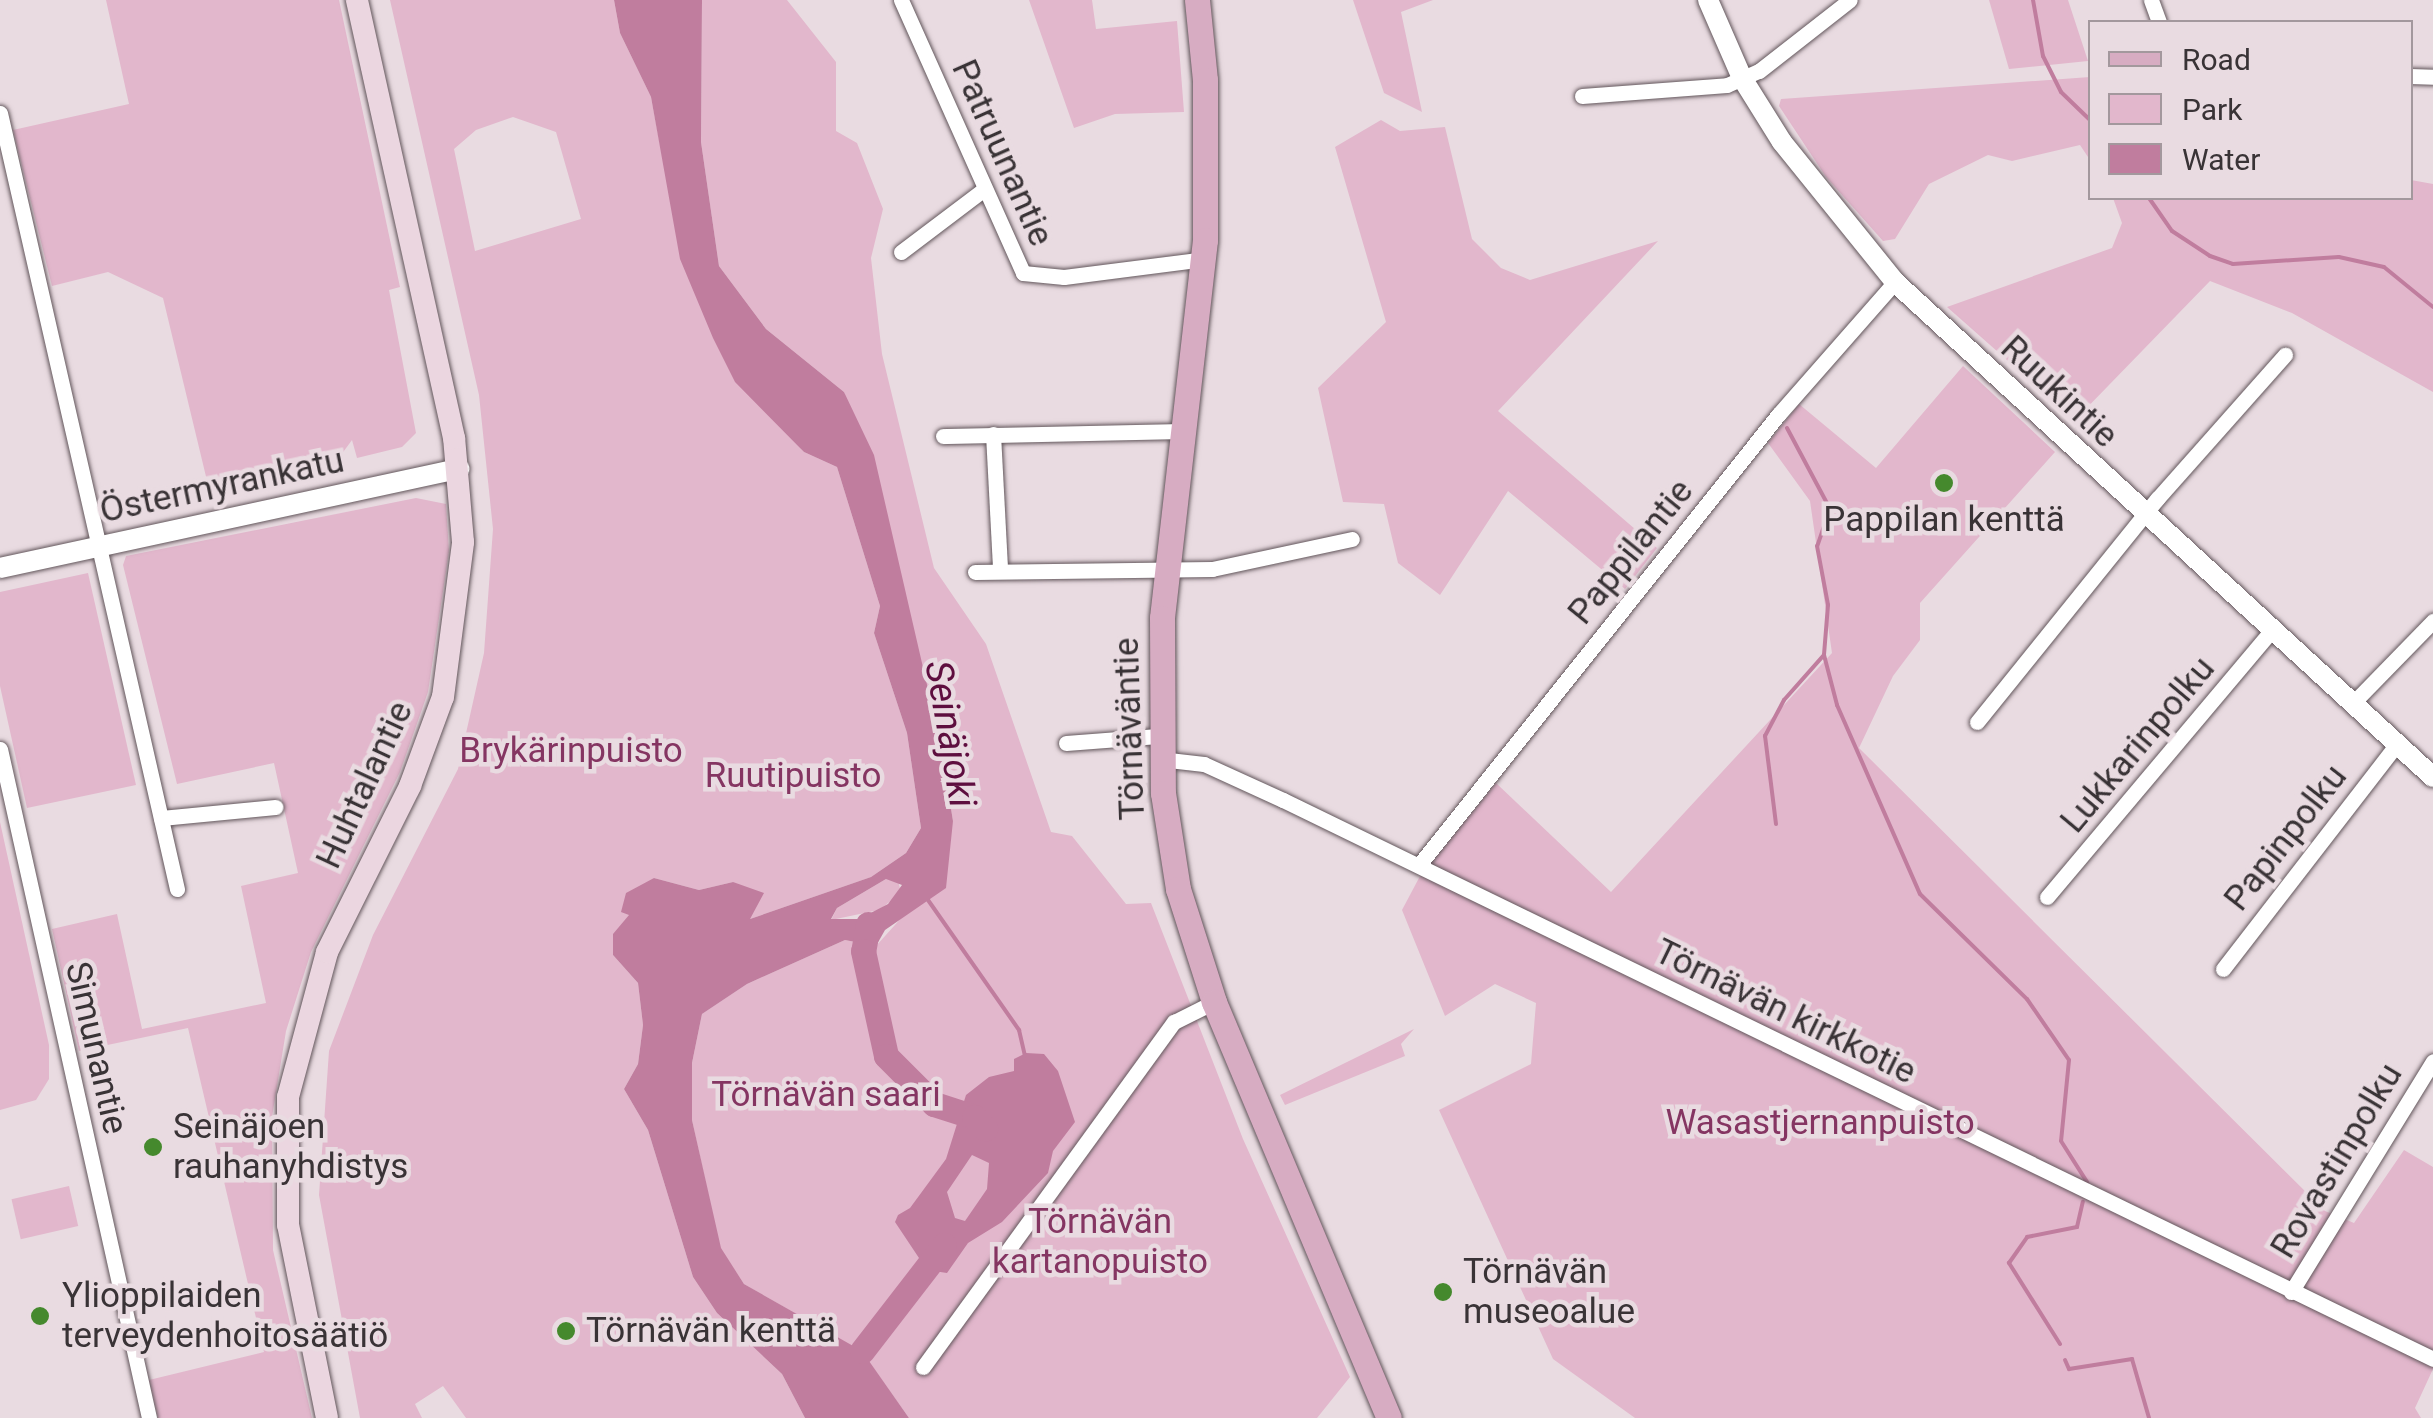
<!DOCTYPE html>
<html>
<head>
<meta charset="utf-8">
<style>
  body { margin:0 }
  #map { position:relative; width:2433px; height:1418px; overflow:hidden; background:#e9dbe1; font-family:Roboto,sans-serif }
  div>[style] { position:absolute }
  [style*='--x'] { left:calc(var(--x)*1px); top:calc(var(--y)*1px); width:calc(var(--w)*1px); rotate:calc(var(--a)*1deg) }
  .green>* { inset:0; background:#e2b7cc; transform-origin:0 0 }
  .water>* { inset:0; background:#c07d9e }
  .stream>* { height:4px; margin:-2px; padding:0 2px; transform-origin:2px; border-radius:2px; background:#c07d9e }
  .river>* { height:25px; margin:-12.5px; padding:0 12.5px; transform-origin:12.5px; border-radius:12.5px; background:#c07d9e }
  .roads { filter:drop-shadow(0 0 2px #62565b) drop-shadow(0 0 2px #62565b) }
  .minor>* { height:15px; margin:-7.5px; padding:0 7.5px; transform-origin:7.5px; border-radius:7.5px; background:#fff }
  .tertiary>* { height:20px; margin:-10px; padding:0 10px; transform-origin:10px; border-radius:10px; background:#fff }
  .secondary>* { height:22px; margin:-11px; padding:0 11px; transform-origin:11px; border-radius:11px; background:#ebd6e0 }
  .primary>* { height:25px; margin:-12.5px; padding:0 12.5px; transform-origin:12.5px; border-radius:12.5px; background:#d7acc2 }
  .dots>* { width:28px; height:28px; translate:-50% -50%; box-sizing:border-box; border:5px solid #e9dbe1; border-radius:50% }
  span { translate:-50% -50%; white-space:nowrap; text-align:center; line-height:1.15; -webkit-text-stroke:9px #e9dbe1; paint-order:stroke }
  .street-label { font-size:35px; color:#393336 }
  .poi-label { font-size:35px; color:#393336 }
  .left { translate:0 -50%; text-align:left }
  .park-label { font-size:35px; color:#853562 }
  .water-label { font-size:38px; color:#5e0e3f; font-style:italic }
  .legend { position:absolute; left:2088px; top:20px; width:325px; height:180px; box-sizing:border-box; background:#e9dbe1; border:2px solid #a3989d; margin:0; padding:12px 18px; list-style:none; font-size:30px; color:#393336 }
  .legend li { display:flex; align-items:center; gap:20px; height:50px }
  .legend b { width:50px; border:2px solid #a3989d }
</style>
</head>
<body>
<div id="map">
  <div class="green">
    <div style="clip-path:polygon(106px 0,339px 0,400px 287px,389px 290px,416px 433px,402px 447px,357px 458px,352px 440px,341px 455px,209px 489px,163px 298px,108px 272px,52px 286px,13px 130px,129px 104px)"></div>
    <div style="clip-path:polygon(evenodd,390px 0,614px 0,620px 33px,651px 97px,660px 145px,778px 422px,804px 452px,837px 467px,880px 606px,874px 633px,907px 733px,921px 828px,906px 853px,871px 877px,750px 919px,733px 882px,699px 890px,654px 878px,613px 955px,638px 983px,643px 1025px,638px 1064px,624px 1089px,648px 1130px,693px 1277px,717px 1313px,782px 1374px,805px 1418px,466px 1418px,443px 1386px,415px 1404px,422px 1418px,360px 1418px,319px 1195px,329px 1051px,373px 935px,458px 769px,484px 653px,493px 529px,479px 395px,390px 0,513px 117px,556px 132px,581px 219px,475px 251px,454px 149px,476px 130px,513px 117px)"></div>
    <div style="clip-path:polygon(702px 0,787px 0,836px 62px,836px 131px,857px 143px,883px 209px,871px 258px,882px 354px,934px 568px,986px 644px,1051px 832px,1072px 836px,1126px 904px,1151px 903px,1243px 1139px,1350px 1377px,1317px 1418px,909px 1418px,862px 1352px,744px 1284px,720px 1248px,692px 1120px,692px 1063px,702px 1014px,747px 984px,845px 940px,876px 946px,903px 916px,953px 821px,940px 741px,844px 392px,766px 329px,719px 266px,701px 142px)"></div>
    <div style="clip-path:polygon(1029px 0,1092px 0,1096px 29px,1177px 21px,1184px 112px,1115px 114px,1074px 128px)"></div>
    <div style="clip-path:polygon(1353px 0,1433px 0,1401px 12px,1422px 112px,1384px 93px)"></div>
    <div style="clip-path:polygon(1989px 0,2068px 0,2088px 61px,2009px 69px)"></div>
    <div style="clip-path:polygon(2090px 77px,2090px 160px,2080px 145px,2012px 161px,1988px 155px,1929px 184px,1895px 239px,1883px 241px,1826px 177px,1779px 106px,1781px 99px)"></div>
    <div style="clip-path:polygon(1381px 120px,1400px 131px,1445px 127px,1472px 239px,1501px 268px,1530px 280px,1658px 241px,1498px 411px,1657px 548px,1625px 589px,1508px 491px,1440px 595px,1398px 563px,1384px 504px,1343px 502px,1318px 388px,1386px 322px,1335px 147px)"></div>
    <div style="clip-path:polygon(2411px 180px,2433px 184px,2433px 392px,2292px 313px,2210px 281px,2075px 420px,1947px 307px,2112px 248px,2122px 223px,2113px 198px,2410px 198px)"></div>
    <div style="clip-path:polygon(1963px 366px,2055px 452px,1920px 603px,1920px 640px,1893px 676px,1859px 748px,2325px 1211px,2354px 1223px,2404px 1150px,2433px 1167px,2433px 1369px,2415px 1408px,2421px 1418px,1635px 1418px,1553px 1359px,1439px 1110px,1531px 1064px,1536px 1003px,1495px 984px,1445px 1016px,1402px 910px,1419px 878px,1496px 783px,1611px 892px,1832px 653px,1810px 501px,1768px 443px,1799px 404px,1876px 468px)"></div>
    <div style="clip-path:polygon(416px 498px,446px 504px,449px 551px,428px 692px,400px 772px,311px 952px,286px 1031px,272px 1117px,273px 1250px,312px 1418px,158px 1418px,149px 1380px,264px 1352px,188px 1028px,79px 1051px,52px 929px,117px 914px,142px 1029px,266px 1003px,241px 886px,298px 873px,274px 763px,177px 784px,123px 565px,126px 556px)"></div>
    <div style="clip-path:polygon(88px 573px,136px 785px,27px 808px,0 686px,0 592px)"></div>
    <div style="clip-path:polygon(0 822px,49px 1045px,49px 1079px,36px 1100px,0 1110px)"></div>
    <div style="clip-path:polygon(886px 879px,898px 880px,901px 893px,879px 910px,831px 920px,837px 908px)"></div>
    <div style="clip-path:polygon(1414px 1029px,1401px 1044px,1405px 1056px,1285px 1105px,1280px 1095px)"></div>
    <div style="left:69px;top:1186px;width:41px;height:59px;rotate:77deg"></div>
  </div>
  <div class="water">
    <div style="clip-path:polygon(evenodd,614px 0,702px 0,701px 142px,719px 266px,766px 329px,844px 392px,874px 455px,940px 741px,953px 821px,946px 888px,885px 930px,876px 946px,845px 940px,747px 984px,702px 1014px,692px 1063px,692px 1120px,721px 1248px,744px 1284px,862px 1351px,909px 1418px,805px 1418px,782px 1374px,717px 1313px,693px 1277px,648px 1130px,624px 1089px,638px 1064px,643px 1025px,638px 983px,613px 955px,613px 934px,629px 915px,621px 912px,626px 893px,654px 878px,699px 890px,733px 882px,764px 893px,750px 919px,871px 877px,906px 853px,921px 828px,907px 733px,874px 633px,880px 606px,837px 467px,804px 452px,735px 382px,713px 338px,680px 259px,651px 97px,620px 33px,614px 0,886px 879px,902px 885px,888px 904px,859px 919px,831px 919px,837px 908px,886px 879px)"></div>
    <div style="clip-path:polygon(evenodd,1026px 1053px,1044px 1054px,1058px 1071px,1075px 1122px,1053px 1151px,1048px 1173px,1002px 1222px,968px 1243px,947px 1273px,927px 1270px,895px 1222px,898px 1215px,910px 1208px,946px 1159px,966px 1095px,989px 1077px,1014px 1071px,1014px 1059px,1026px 1053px,972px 1155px,989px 1163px,987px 1189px,965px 1221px,955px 1218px,947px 1192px,972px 1155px)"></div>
  </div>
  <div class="stream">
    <div style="--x:2033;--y:0;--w:57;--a:79.9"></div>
    <div style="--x:2043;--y:56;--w:40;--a:63.4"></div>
    <div style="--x:2061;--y:92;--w:40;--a:44"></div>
    <div style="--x:2149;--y:198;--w:40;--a:55.1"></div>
    <div style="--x:2172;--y:231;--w:45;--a:33.3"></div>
    <div style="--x:2210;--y:256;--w:24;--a:19"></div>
    <div style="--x:2233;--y:264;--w:106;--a:-3.8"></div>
    <div style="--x:2339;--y:257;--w:46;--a:12.5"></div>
    <div style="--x:2384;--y:267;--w:63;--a:39.2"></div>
    <div style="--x:1787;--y:428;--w:92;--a:62"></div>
    <div style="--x:1830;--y:509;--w:39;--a:109"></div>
    <div style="--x:1817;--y:546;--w:60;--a:79.4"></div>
    <div style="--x:1828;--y:605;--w:50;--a:94.6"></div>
    <div style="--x:1824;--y:655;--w:52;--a:75.4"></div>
    <div style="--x:1837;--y:705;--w:206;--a:66.3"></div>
    <div style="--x:1920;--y:894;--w:150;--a:44.5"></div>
    <div style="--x:2027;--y:999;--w:74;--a:55.5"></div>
    <div style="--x:2069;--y:1060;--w:81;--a:95.6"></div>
    <div style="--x:2061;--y:1141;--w:49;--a:57.6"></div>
    <div style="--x:1776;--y:824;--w:89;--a:-97.1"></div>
    <div style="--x:1765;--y:736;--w:41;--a:-62.2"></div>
    <div style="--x:1784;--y:700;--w:60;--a:-48.4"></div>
    <div style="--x:928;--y:900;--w:159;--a:55"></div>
    <div style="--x:1019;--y:1030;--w:26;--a:77"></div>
    <div style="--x:2060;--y:1344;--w:96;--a:-122.2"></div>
    <div style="--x:2009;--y:1263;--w:32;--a:-55"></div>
    <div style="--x:2027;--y:1237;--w:51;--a:-11.3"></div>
    <div style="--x:2077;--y:1227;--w:26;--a:-77"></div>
    <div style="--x:2065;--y:1360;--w:10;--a:66"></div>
    <div style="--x:2069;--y:1369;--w:64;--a:-9"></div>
    <div style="--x:2132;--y:1359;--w:61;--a:73.9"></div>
  </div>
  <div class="river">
    <div style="--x:868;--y:924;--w:27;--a:100"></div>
    <div style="--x:863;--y:951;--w:107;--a:77.6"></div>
    <div style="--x:886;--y:1056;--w:68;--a:45"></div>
    <div style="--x:934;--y:1104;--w:42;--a:18"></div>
    <div style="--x:974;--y:1117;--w:16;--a:45"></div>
    <div style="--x:862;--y:1351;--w:134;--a:-52.3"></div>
  </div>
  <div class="roads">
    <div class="minor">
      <div style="--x:901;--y:0;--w:299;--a:65.9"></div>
      <div style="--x:1023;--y:273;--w:41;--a:5.6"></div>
      <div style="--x:1064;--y:277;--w:141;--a:-7.3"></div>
      <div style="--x:2151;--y:0;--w:23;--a:70"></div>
      <div style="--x:2410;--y:76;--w:23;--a:2"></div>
      <div style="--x:1582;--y:96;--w:145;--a:-4.3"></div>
      <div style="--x:1727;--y:85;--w:35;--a:-24"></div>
      <div style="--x:1759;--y:71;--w:115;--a:-38"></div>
      <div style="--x:0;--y:113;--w:796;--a:77.15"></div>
      <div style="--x:901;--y:252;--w:103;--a:-37.1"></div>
      <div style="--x:993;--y:434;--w:134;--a:87"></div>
      <div style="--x:943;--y:436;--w:244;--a:-1.2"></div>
      <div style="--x:975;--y:572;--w:237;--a:-0.7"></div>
      <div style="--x:1212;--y:569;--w:143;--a:-12.1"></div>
      <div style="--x:2353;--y:703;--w:115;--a:-45.7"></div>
      <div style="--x:1977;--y:722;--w:287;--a:-51.1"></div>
      <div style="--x:2157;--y:499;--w:193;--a:-48.4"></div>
      <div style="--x:1066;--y:743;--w:92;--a:-4.4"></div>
      <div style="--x:0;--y:749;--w:685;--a:77.44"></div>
      <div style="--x:1160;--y:759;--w:44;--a:6.5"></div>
      <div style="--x:1204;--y:764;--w:87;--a:24.5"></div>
      <div style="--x:1283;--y:800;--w:1279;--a:25.92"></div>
      <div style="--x:161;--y:818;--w:115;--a:-5.5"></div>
      <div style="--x:1419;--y:865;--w:576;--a:-51.42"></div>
      <div style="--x:1778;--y:415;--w:177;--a:-48.7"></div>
      <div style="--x:2047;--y:897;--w:349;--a:-49.9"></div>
      <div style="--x:2223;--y:969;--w:284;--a:-52.3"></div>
      <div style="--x:2291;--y:1292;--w:271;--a:-58.4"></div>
      <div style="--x:923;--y:1367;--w:427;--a:-54"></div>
      <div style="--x:1174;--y:1022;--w:45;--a:-26.6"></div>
    </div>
    <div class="tertiary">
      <div style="--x:1708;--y:0;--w:85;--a:66.4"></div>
      <div style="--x:1742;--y:78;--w:75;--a:58"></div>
      <div style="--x:1782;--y:142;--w:180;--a:51.1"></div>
      <div style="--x:1895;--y:282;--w:731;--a:42.62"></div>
      <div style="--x:0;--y:568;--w:470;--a:-12.2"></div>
    </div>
    <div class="secondary">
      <div style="--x:327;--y:1418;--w:197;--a:-101.4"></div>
      <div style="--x:288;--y:1225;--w:128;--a:-90"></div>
      <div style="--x:288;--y:1097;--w:150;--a:-74.9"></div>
      <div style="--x:327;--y:952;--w:186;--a:-63.4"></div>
      <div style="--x:410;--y:786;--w:95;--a:-69.7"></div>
      <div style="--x:443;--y:697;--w:156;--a:-82.6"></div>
      <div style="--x:463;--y:542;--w:104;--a:-94.9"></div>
      <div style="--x:454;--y:438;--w:449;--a:-102.5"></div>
    </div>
    <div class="primary">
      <div style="--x:1197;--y:0;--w:80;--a:84.3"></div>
      <div style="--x:1205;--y:80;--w:160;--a:90"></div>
      <div style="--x:1205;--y:240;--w:380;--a:96.5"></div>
      <div style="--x:1162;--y:618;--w:175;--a:89.7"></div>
      <div style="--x:1163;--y:793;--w:97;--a:81.1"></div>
      <div style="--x:1178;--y:889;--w:119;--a:72.3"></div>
      <div style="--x:1214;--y:1002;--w:451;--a:67.2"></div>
    </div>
  </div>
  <div class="dots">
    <div style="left:1944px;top:483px;background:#45892d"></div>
    <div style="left:153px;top:1147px;background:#45892d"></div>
    <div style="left:1443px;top:1292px;background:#45892d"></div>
    <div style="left:40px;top:1316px;background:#45892d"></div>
    <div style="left:566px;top:1331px;background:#45892d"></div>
  </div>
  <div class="street-label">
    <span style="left:1002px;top:153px;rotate:66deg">Patruunantie</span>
    <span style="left:2059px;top:392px;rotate:43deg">Ruukintie</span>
    <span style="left:222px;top:486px;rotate:-12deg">Östermyrankatu</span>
    <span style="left:1631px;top:552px;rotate:-51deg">Pappilantie</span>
    <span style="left:1130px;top:729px;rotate:-92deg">Törnäväntie</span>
    <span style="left:2138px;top:745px;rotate:-50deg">Lukkarinpolku</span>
    <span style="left:365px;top:785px;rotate:-65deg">Huhtalantie</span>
    <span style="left:2286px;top:838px;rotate:-52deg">Papinpolku</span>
    <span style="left:1785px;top:1012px;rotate:26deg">Törnävän kirkkotie</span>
    <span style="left:96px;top:1048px;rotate:77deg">Simunantie</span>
    <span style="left:2337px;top:1161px;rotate:-59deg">Rovastinpolku</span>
  </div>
  <div class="poi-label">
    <span style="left:1944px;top:520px">Pappilan kenttä</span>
    <span class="left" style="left:173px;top:1147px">Seinäjoen<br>rauhanyhdistys</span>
    <span class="left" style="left:1463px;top:1292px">Törnävän<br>museoalue</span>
    <span class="left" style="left:62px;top:1316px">Ylioppilaiden<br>terveydenhoitosäätiö</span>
    <span class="left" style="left:586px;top:1331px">Törnävän kenttä</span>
  </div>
  <div class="park-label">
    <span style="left:571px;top:751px">Brykärinpuisto</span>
    <span style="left:793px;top:776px">Ruutipuisto</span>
    <span style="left:826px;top:1095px">Törnävän saari</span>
    <span style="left:1820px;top:1123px">Wasastjernanpuisto</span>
    <span style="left:1100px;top:1242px">Törnävän<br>kartanopuisto</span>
  </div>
  <div class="water-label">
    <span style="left:950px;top:734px;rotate:80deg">Seinäjoki</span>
  </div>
  <ul class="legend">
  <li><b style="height:12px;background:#d7acc2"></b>Road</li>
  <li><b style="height:28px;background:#e2b7cc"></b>Park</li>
  <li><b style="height:28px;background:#c07d9e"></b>Water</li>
  </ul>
</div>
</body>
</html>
